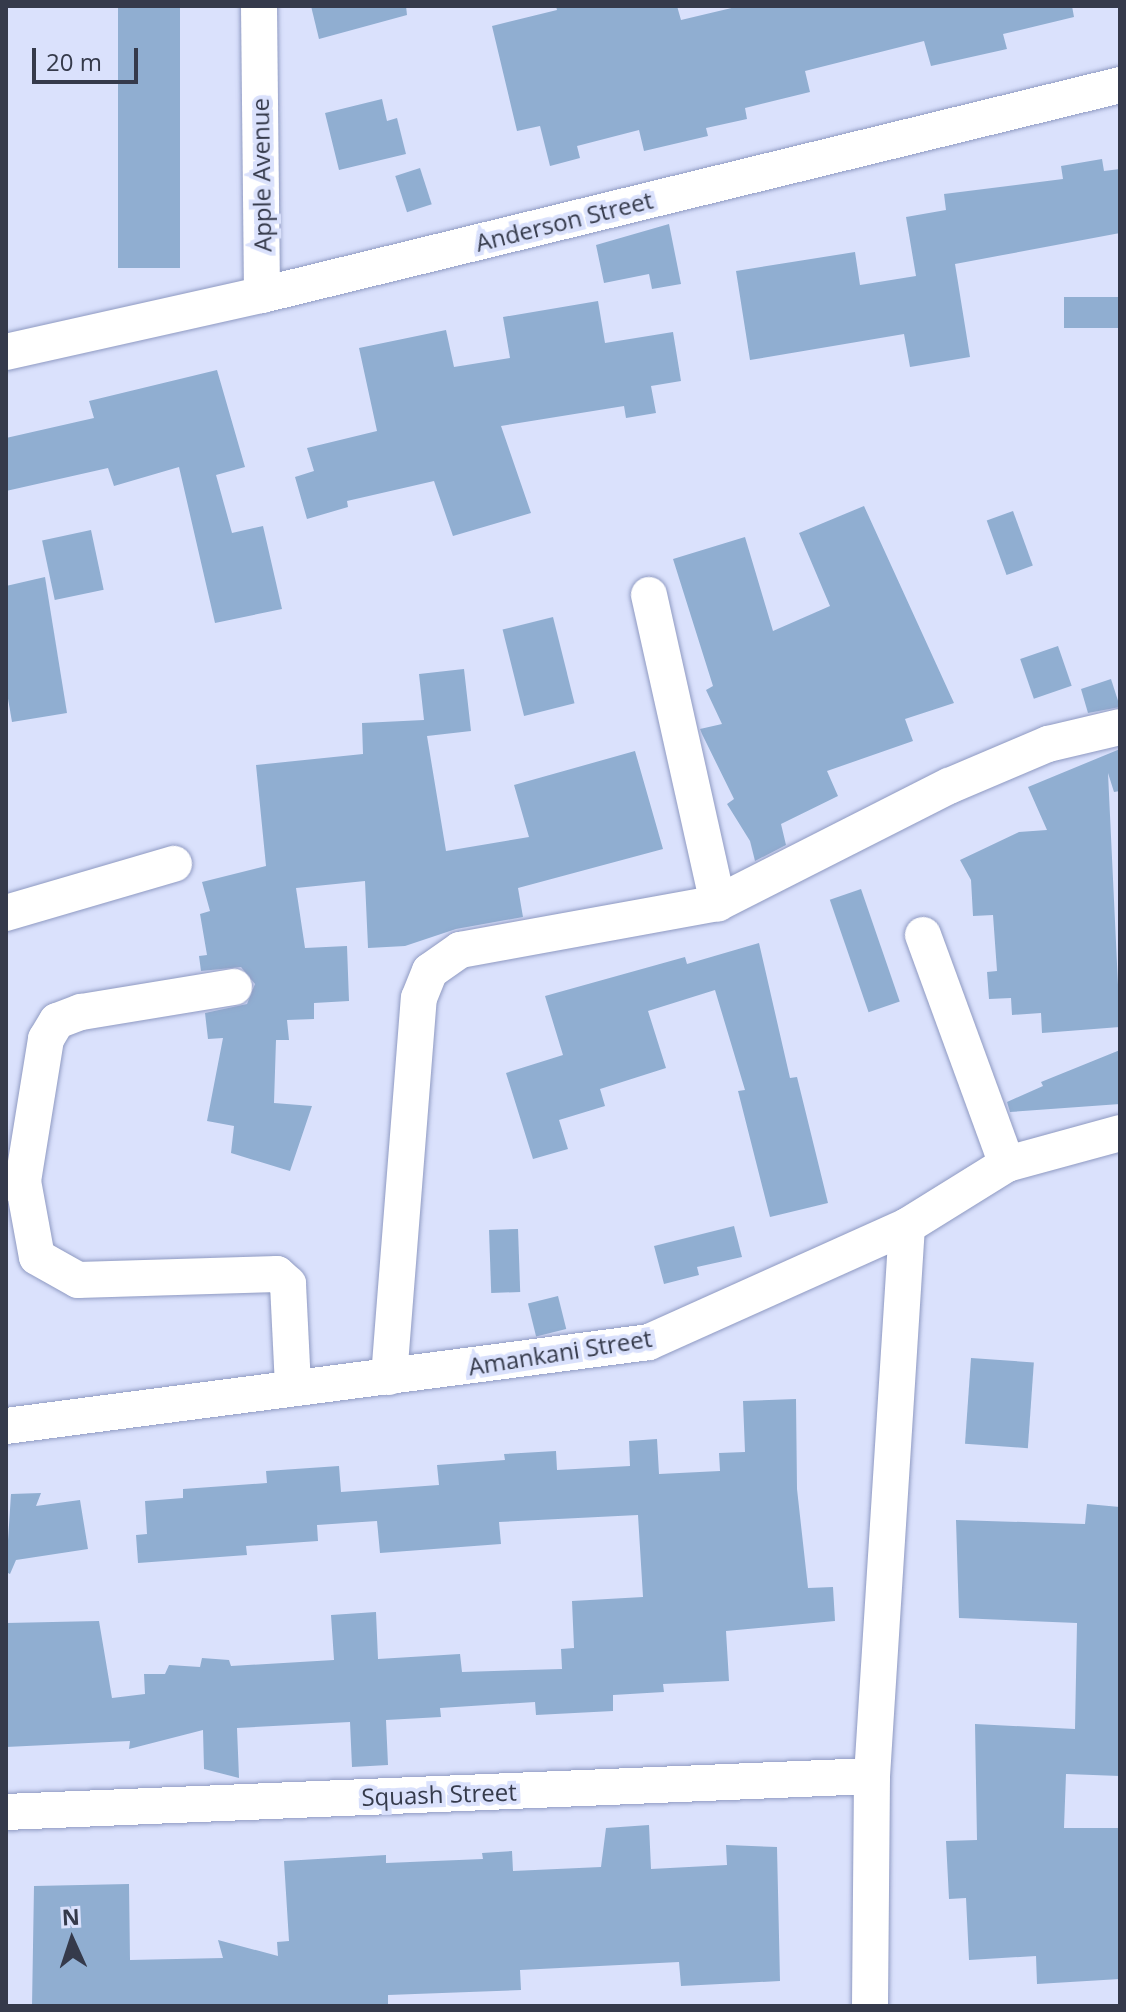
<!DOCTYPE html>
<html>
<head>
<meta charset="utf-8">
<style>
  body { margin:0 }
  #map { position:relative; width:1126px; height:2012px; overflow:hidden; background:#dae1fc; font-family:"Open Sans",sans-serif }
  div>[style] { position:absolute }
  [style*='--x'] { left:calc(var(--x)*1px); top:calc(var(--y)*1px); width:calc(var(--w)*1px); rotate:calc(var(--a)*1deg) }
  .building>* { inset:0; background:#90aed1; transform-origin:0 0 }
  .roads { filter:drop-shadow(0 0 2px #8f9ac2) drop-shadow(0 0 2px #8f9ac2) }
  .minor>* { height:36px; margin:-18px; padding:0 18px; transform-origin:18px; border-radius:18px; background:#fff }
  span { translate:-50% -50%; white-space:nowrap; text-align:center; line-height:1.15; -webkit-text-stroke:8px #dae1fc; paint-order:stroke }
  .street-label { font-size:24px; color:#353a4b }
  .frame { position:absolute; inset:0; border:8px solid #353a4b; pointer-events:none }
  .north { position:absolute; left:32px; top:1900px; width:80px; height:80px; -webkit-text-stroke:6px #dae1fc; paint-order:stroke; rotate:357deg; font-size:22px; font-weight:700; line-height:32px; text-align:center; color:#353a4b }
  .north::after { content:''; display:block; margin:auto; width:28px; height:36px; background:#353a4b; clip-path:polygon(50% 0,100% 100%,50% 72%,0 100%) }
  .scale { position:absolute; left:32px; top:48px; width:106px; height:36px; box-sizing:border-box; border:4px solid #353a4b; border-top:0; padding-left:10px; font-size:24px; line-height:28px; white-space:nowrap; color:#353a4b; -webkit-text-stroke:6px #dae1fc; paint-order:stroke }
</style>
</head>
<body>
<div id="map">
  <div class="building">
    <div style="left:118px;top:6px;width:62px;height:262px"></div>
    <div style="clip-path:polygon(311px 6px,406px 6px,407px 15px,319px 39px)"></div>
    <div style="clip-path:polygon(556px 6px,677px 6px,681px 20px,740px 6px,1072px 6px,1074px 17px,1003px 34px,1007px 49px,931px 66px,924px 41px,805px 71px,810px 92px,745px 108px,747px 119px,706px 128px,708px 136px,644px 151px,639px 130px,577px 146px,580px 158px,550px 166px,540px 126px,517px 131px,492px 26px,557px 10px)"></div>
    <div style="clip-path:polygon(382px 99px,387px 121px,397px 118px,406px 154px,339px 170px,325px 113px)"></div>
    <div style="clip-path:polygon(1102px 159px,1104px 171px,1120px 169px,1120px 233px,955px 264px,970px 357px,910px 367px,904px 334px,750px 360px,736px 271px,855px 252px,860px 285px,916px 276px,906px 217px,946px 210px,944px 194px,1063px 179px,1061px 166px)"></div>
    <div style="left:420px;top:168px;width:38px;height:26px;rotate:72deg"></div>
    <div style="clip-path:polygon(669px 224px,681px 284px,652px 289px,649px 274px,604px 283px,596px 245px)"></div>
    <div style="left:1120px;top:297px;width:31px;height:56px;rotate:90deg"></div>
    <div style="clip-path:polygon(598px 301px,605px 343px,673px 332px,681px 381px,651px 386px,656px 413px,626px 418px,624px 406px,501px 426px,531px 513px,453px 536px,434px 481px,347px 501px,348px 507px,307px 519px,295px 477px,314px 471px,307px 448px,377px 431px,359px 348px,446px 330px,454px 367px,510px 358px,503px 317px)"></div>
    <div style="clip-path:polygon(217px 370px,245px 467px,216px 475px,232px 533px,263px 526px,282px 609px,215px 623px,179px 467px,114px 486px,108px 468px,6px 491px,6px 438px,94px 418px,89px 401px)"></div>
    <div style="clip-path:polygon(864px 506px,954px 703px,905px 719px,913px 741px,827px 771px,838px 796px,781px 824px,786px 845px,755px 861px,750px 841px,727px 804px,734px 799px,702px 734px,700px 729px,722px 724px,706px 690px,713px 686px,673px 559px,745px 537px,773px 631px,830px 606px,799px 533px)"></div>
    <div style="left:1013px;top:511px;width:58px;height:28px;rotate:70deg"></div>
    <div style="left:91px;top:530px;width:61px;height:50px;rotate:78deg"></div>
    <div style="clip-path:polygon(45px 577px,67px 713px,12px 722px,6px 687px,6px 586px)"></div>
    <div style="left:553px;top:617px;width:89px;height:52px;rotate:76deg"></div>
    <div style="left:1058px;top:646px;width:42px;height:40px;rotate:71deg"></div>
    <div style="clip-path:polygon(464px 669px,471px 731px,427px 736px,446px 851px,529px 837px,514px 785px,635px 751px,663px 849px,518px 888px,523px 917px,456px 929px,405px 946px,368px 948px,365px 881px,296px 888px,305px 948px,347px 946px,349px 1001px,314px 1003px,314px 1019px,287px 1020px,289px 1040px,276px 1040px,274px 1103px,312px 1106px,290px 1171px,231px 1153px,234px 1126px,207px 1121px,223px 1038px,208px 1039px,205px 1013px,247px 1004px,255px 984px,241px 967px,201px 971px,199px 956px,207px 955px,200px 914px,210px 911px,202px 882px,266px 866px,256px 765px,363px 754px,362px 723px,424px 720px,419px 674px)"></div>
    <div style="clip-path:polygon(1111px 679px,1120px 707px,1088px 713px,1081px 689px)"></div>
    <div style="clip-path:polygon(1120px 749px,1120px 791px,1114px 792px,1108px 773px,1120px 1027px,1042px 1033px,1041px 1013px,1012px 1015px,1011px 998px,989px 999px,987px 972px,997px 971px,993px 915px,973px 916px,971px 880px,960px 860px,1019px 832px,1047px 830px,1028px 787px)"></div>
    <div style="left:861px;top:889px;width:119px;height:33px;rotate:71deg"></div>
    <div style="clip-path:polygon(759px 943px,790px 1078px,797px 1077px,828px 1203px,770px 1217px,738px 1091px,745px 1090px,715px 990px,648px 1011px,666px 1068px,600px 1089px,605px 1106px,559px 1120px,568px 1149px,533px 1159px,506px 1073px,563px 1055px,545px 996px,685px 957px,687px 964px)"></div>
    <div style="clip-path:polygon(1120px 1050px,1120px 1104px,1010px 1112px,1007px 1102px,1043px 1086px,1041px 1082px)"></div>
    <div style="clip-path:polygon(734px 1226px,742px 1257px,697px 1267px,699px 1275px,664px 1284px,654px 1246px)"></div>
    <div style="left:518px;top:1229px;width:63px;height:29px;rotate:88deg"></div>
    <div style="left:558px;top:1296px;width:34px;height:31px;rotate:76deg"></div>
    <div style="left:971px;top:1358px;width:63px;height:86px;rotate:4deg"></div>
    <div style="clip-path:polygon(796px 1399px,797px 1489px,808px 1588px,833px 1587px,835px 1621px,726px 1631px,729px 1681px,663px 1684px,664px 1692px,613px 1695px,613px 1711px,536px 1715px,535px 1702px,440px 1708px,441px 1717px,386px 1720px,388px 1765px,352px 1767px,350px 1722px,237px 1728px,239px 1778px,204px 1769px,203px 1730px,129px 1749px,130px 1741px,6px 1747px,6px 1623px,99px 1621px,112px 1698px,145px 1694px,144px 1674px,165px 1674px,169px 1665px,200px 1667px,202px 1658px,229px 1660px,231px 1666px,334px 1660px,331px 1615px,376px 1612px,378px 1659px,460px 1654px,462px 1672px,562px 1669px,561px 1649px,574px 1648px,572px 1601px,643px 1597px,638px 1515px,499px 1522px,501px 1544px,380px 1553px,377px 1521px,317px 1525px,318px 1541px,246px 1546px,247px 1555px,138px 1563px,136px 1535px,147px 1534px,145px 1501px,183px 1498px,183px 1489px,267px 1483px,266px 1471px,339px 1466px,341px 1492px,439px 1485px,437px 1465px,505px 1460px,504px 1454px,556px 1451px,557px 1470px,630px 1466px,629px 1441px,657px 1439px,659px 1474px,720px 1471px,719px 1453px,745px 1452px,743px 1401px)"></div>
    <div style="clip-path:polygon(41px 1493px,36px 1506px,80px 1500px,88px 1549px,16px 1560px,10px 1574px,6px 1572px,11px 1494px)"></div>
    <div style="clip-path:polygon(1087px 1504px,1120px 1507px,1120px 1776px,1066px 1774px,1064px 1828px,1120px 1828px,1120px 1979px,1037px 1984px,1036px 1956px,969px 1960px,966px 1898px,949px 1899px,946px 1841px,977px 1840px,975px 1724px,1075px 1729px,1077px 1623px,959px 1618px,956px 1520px,1085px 1524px)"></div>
    <div style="clip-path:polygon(649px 1825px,651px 1869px,727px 1865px,726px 1845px,777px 1847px,780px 1981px,681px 1986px,679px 1962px,520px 1970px,521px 1990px,388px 1995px,388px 2006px,32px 2006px,34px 1886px,129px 1884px,130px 1960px,223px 1958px,218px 1940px,278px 1956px,277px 1942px,289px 1941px,284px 1861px,386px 1855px,386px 1863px,483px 1859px,482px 1853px,512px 1851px,513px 1871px,601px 1867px,606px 1828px)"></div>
  </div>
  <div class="roads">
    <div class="minor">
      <div style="--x:259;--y:6;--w:289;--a:89.4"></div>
      <div style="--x:6;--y:352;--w:262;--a:-12.6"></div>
      <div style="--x:262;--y:295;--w:883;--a:-13.75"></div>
      <div style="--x:649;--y:595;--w:316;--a:77.4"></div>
      <div style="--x:6;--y:913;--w:175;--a:-16.3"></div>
      <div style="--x:923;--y:935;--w:244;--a:69.9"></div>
      <div style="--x:23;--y:1181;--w:77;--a:79.6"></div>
      <div style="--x:37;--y:1257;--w:47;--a:29.3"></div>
      <div style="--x:78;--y:1280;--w:199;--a:-1.7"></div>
      <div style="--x:277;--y:1274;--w:15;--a:42"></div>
      <div style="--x:288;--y:1284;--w:103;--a:87.2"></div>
      <div style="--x:6;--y:1183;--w:17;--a:-7"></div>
      <div style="--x:23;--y:1181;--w:144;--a:-80.8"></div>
      <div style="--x:46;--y:1039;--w:21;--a:-59"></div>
      <div style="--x:57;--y:1021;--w:26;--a:-21"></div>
      <div style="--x:81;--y:1012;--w:155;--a:-9.3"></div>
      <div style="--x:389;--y:1377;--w:380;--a:-85.5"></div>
      <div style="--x:419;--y:998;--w:29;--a:-68"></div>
      <div style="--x:430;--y:971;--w:37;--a:-35"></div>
      <div style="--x:460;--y:950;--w:262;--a:-10.3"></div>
      <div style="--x:718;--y:903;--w:259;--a:-26.9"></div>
      <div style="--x:949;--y:786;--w:108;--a:-23"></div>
      <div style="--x:1048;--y:744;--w:74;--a:-13.3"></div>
      <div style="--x:6;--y:1426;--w:648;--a:-7.44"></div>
      <div style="--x:649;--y:1342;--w:283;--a:-24.2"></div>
      <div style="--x:907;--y:1226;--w:118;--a:-31.8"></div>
      <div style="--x:1007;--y:1164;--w:117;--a:-15.3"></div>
      <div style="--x:6;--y:1812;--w:867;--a:-2.38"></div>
      <div style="--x:870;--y:2006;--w:230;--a:-89.5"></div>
      <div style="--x:872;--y:1776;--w:551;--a:-86.36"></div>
    </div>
  </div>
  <div class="street-label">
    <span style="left:261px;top:175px;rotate:-91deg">Apple Avenue</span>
    <span style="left:564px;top:221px;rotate:-14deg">Anderson Street</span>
    <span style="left:560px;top:1352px;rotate:-9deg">Amankani Street</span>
    <span style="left:439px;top:1794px;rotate:-2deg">Squash Street</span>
  </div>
  <div class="frame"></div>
  <div class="north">N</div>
  <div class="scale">20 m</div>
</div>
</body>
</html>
